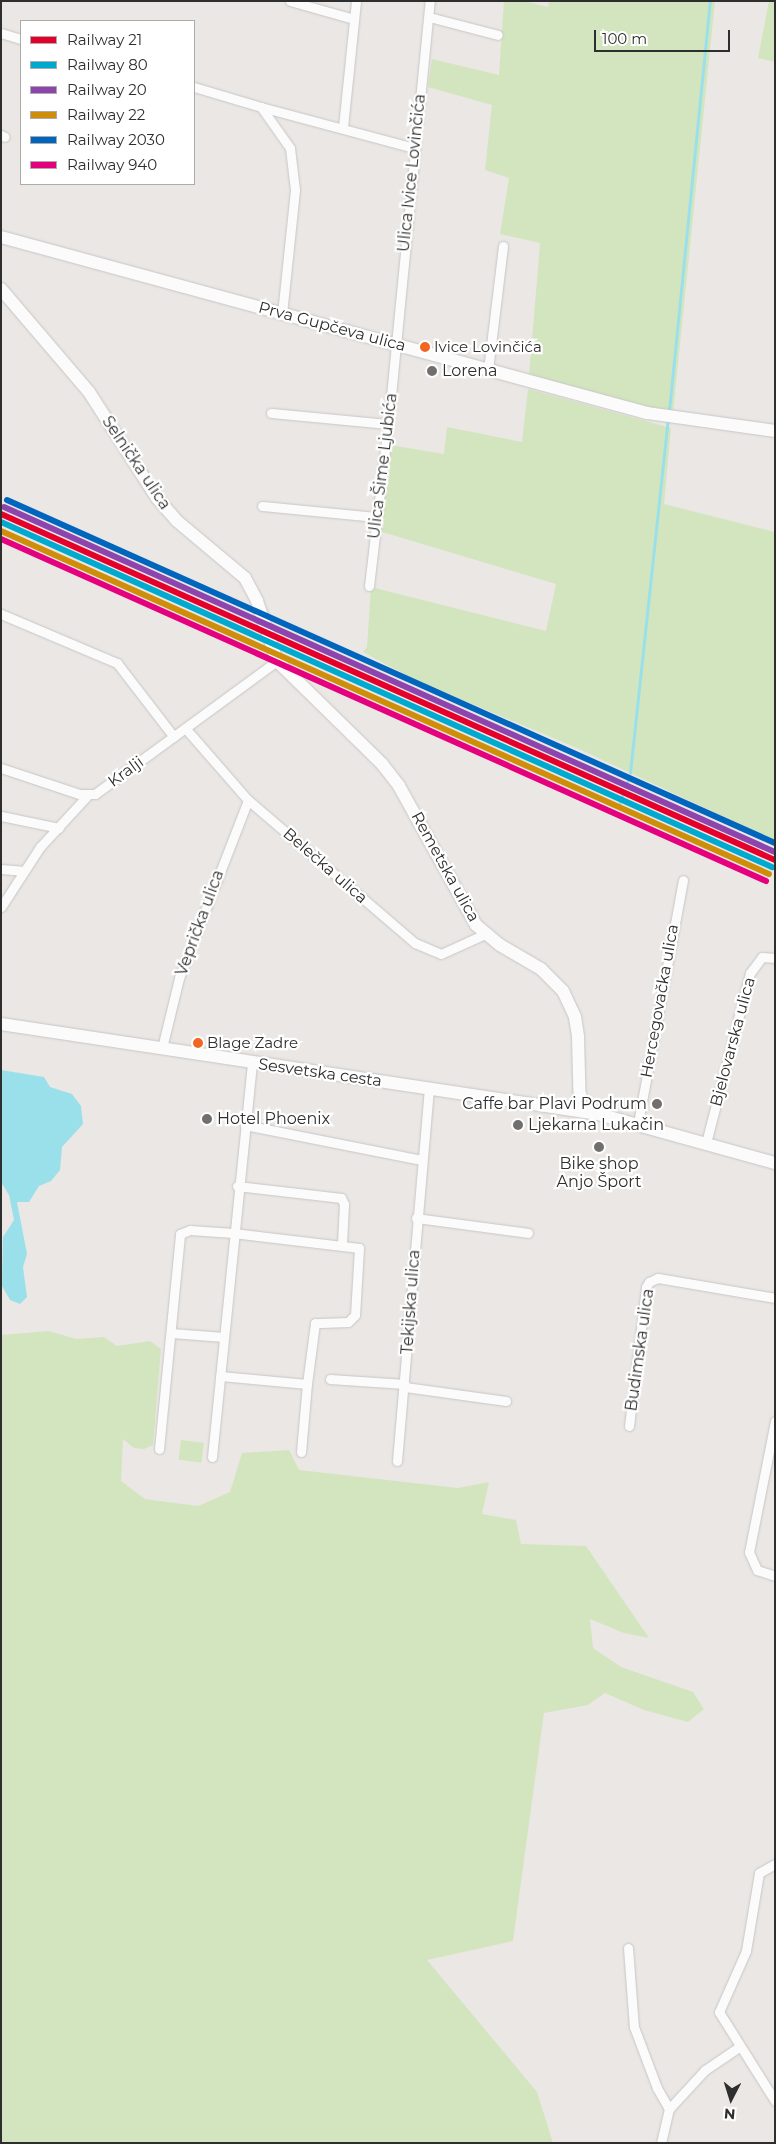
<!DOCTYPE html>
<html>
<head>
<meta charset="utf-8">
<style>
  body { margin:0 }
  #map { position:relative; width:776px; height:2144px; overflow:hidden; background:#ebe7e4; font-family:Montserrat,sans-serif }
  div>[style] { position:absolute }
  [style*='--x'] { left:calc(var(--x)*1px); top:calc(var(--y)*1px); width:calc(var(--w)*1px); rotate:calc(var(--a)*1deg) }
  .green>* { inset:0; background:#d3e5be; transform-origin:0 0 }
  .water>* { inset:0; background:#9ae0ea }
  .stream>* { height:2.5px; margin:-1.25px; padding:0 1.25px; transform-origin:1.25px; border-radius:1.25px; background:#9ae0ea }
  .roads { filter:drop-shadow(0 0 1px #c7c6c6) drop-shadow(0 0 1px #c7c6c6) }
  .street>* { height:9px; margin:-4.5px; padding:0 4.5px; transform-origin:4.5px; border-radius:4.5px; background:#fcfbfb }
  .secondary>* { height:12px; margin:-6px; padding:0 6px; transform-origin:6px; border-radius:6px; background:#fcfbfb }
  .rail-1>* { height:6px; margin:-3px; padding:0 3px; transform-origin:3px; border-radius:3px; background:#e4002b }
  .rail-2>* { height:6px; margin:-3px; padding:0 3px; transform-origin:3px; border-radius:3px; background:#00a9ce }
  .rail-3>* { height:6px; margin:-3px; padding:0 3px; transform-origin:3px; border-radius:3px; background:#8e44ad }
  .rail-4>* { height:6px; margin:-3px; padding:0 3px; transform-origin:3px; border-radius:3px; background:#cf8e09 }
  .rail-5>* { height:6px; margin:-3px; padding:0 3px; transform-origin:3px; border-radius:3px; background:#0065bd }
  .rail-6>* { height:6px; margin:-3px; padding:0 3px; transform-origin:3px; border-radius:3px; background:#e5007d }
  .dots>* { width:14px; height:14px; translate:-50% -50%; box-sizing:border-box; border:2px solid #fff; border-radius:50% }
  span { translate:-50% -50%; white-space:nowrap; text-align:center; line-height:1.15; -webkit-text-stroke:4.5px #fff; paint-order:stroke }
  .bus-label { font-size:15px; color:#2e2e2e }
  .left { translate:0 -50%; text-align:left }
  .street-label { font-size:16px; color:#2e2e2e }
  .poi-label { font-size:16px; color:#2e2e2e }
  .right { translate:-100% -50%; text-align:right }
  .frame { position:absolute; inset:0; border:2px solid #2e2e2e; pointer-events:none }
  .legend { position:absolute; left:20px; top:20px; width:175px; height:165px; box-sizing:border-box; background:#fff; border:1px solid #ababab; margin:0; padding:6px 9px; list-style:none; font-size:15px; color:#2e2e2e }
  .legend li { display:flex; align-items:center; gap:10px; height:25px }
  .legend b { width:25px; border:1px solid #ababab }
  .north { position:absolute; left:706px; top:2074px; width:50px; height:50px; -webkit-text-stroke:4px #fff; paint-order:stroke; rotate:185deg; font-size:14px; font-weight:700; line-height:20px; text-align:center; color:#2e2e2e }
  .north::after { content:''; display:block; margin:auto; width:18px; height:22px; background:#2e2e2e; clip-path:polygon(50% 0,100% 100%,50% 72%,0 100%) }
  .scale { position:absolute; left:594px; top:30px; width:136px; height:22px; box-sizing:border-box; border:2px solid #2e2e2e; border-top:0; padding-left:6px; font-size:15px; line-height:18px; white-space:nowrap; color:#2e2e2e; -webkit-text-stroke:4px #fff; paint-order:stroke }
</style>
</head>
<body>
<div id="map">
  <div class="green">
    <div style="clip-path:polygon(504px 1px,524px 1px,548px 7px,549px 1px,715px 1px,673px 413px,529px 376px,540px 243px,500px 234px,509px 178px,485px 170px,492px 105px,428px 87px,432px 59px,499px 75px)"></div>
    <div style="clip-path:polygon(769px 1px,775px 1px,775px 62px,758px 58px)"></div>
    <div style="clip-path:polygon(528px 389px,671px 428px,664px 504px,775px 532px,775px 841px,577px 748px,417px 681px,363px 652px,367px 647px,371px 587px,546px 631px,556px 584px,379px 531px,390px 445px,444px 454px,447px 427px,522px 442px)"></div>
    <div style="clip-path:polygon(49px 1331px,76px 1339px,104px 1337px,117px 1346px,150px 1341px,161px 1349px,153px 1445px,144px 1449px,134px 1448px,123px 1439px,121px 1481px,145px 1499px,198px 1506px,230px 1492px,242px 1453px,289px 1450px,299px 1470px,458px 1488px,489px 1482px,482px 1514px,516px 1520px,521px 1544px,586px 1546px,649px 1638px,624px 1633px,590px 1619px,593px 1648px,621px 1667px,693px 1692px,704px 1709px,688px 1722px,644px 1710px,605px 1693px,588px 1705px,544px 1713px,513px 1941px,427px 1960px,537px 2092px,553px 2143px,1px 2143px,1px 1335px)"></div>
    <div style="left:181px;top:1440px;width:23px;height:20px;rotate:7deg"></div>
  </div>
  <div class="water">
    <div style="clip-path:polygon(1px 1070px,44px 1077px,50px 1087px,72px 1094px,81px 1106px,83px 1124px,62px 1147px,60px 1170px,51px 1181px,39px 1186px,29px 1202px,17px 1202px,27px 1254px,23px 1267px,27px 1297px,20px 1304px,10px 1300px,2px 1286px,3px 1237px,14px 1220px,9px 1195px,1px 1182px)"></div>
  </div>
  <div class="stream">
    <div style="--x:669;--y:411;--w:412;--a:-84.3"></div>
    <div style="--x:630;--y:773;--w:356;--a:-83.9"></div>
    <div style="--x:626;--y:785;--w:5;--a:-68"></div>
    <div style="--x:619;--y:805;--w:9;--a:-72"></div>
  </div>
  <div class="roads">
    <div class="street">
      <div style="--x:290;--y:1;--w:66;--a:15.7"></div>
      <div style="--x:429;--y:17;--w:71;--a:14.6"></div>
      <div style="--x:1;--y:33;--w:21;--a:17"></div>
      <div style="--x:194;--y:87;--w:70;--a:16.6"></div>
      <div style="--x:261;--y:107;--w:50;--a:54.7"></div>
      <div style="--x:290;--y:148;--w:42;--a:83.2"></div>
      <div style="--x:295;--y:190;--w:124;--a:96"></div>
      <div style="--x:261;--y:107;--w:158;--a:15"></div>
      <div style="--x:343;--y:127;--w:127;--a:-84.1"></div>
      <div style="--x:1;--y:135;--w:4;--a:27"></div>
      <div style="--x:488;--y:370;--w:125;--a:-83.1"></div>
      <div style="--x:271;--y:413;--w:118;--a:5.4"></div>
      <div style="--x:262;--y:506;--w:115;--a:5.5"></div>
      <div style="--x:369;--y:586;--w:171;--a:-83.3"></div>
      <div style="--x:389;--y:416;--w:417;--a:-84.4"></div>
      <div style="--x:1;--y:614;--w:126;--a:22.9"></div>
      <div style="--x:117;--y:663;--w:93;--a:52.4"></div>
      <div style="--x:186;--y:729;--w:94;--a:48.9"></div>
      <div style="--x:248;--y:800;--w:220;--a:40.6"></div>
      <div style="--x:415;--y:943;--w:28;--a:23"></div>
      <div style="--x:441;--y:954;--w:48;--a:-24.4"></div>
      <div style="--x:1;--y:768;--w:82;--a:18.4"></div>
      <div style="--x:79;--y:794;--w:16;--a:0"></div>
      <div style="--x:95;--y:794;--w:225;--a:-36.2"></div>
      <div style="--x:1;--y:816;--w:59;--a:11.7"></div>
      <div style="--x:1;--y:869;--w:21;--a:5"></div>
      <div style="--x:1;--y:907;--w:72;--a:-57"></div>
      <div style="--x:40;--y:847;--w:69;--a:-47.3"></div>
      <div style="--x:162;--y:1048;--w:72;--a:-76.3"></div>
      <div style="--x:179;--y:978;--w:191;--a:-68.8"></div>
      <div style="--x:638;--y:1123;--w:247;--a:-79.5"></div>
      <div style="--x:245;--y:1125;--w:180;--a:11.2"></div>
      <div style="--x:706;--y:1143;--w:176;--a:-75.5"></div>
      <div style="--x:750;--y:973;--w:20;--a:-53"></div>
      <div style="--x:762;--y:957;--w:13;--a:4"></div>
      <div style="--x:237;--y:1186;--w:105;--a:6.6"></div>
      <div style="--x:341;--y:1198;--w:7;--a:63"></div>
      <div style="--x:344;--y:1204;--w:40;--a:92.9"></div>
      <div style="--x:416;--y:1218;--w:113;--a:7.6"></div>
      <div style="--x:171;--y:1333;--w:53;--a:4.3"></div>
      <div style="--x:330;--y:1379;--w:75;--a:3.8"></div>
      <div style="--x:405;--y:1387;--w:102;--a:7.9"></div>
      <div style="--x:775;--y:1421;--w:134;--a:101.2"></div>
      <div style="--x:749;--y:1552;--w:20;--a:66"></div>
      <div style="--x:757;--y:1570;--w:19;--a:18"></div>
      <div style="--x:629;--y:1426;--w:140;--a:-83"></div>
      <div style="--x:646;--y:1287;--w:6;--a:-59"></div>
      <div style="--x:649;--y:1282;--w:10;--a:-24"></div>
      <div style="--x:658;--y:1278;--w:119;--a:9.7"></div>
      <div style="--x:159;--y:1449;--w:216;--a:-84.4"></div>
      <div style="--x:180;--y:1234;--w:11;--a:-22"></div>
      <div style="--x:190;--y:1230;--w:43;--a:4"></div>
      <div style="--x:233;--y:1233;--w:127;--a:6.8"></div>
      <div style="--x:359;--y:1248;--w:67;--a:93.4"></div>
      <div style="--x:355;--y:1315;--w:10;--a:135"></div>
      <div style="--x:348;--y:1322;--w:33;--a:178"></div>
      <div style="--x:315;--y:1323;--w:62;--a:97.5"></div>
      <div style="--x:307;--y:1384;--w:87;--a:-174.7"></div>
      <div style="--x:301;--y:1452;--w:68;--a:-85"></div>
      <div style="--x:212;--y:1457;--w:397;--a:-84.2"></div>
      <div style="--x:397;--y:1461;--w:373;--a:-85.1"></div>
      <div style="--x:775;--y:1864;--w:18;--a:151"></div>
      <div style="--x:759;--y:1873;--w:79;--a:99.5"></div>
      <div style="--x:746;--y:1951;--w:67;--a:113.9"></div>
      <div style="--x:719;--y:2012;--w:105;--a:57.8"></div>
      <div style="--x:628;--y:1948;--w:79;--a:85.7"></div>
      <div style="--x:634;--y:2027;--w:65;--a:69.3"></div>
      <div style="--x:657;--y:2088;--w:24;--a:60"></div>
      <div style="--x:661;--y:2143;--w:35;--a:-77"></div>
      <div style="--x:669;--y:2109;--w:53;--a:-47.3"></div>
      <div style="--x:705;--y:2070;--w:41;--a:-34.1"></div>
    </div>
    <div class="secondary">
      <div style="--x:1;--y:237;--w:670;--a:15.24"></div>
      <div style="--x:647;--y:413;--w:129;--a:8"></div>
      <div style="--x:1;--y:289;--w:135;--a:49.5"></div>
      <div style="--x:89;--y:392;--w:126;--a:57.3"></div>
      <div style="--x:157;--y:498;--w:30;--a:49"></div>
      <div style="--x:177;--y:521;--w:89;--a:40"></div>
      <div style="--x:245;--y:578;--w:26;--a:62"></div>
      <div style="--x:257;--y:601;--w:63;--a:71.6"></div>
      <div style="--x:277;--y:661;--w:147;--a:44.4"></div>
      <div style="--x:382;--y:764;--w:28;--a:52"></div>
      <div style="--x:399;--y:786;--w:159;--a:61"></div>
      <div style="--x:476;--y:925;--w:31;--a:40"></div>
      <div style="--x:500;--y:945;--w:48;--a:30.3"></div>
      <div style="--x:541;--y:969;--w:31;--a:45"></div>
      <div style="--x:563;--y:991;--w:29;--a:65"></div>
      <div style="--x:575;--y:1017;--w:20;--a:81"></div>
      <div style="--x:578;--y:1037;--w:74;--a:88.5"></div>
      <div style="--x:1;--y:1024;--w:604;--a:8.57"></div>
      <div style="--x:598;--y:1114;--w:184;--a:15.5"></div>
    </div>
  </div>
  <div class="rail-1">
    <div style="--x:1;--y:514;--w:848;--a:24.09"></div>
  </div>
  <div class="rail-2">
    <div style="--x:1;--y:522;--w:845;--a:24.11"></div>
  </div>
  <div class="rail-3">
    <div style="--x:4;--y:507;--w:845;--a:24.11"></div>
  </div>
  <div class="rail-4">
    <div style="--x:1;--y:531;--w:841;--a:24.07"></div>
  </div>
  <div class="rail-5">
    <div style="--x:7;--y:500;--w:841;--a:24.07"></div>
  </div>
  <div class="rail-6">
    <div style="--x:1;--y:539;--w:838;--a:24.09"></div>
  </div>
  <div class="dots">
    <div style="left:425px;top:347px;background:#f26522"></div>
    <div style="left:432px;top:371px;background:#706f6e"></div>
    <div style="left:198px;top:1043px;background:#f26522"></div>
    <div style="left:657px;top:1104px;background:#706f6e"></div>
    <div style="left:207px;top:1119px;background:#706f6e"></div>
    <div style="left:518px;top:1125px;background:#706f6e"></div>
    <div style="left:599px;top:1147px;background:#706f6e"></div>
  </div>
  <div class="bus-label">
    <span class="left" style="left:434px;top:347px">Ivice Lovinčića</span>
    <span class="left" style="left:207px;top:1043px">Blage Zadre</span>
  </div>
  <div class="street-label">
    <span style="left:412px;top:173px;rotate:-84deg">Ulica Ivice Lovinčića</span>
    <span style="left:332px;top:327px;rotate:15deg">Prva Gupčeva ulica</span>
    <span style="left:136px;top:463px;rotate:56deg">Selnička ulica</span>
    <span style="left:383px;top:466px;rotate:-83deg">Ulica Šime Ljubića</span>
    <span style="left:126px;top:772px;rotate:-36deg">Kralji</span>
    <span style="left:325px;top:866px;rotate:41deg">Belečka ulica</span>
    <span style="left:445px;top:867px;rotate:61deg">Remetska ulica</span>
    <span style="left:200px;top:923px;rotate:-70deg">Veprička ulica</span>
    <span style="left:660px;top:1001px;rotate:-80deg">Hercegovačka ulica</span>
    <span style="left:733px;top:1042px;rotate:-75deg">Bjelovarska ulica</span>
    <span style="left:320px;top:1073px;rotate:8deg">Sesvetska cesta</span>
    <span style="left:411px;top:1302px;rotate:-86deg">Tekijska ulica</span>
    <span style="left:640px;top:1350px;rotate:-82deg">Budimska ulica</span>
  </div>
  <div class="poi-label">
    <span class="left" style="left:442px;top:371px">Lorena</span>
    <span class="right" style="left:647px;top:1104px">Caffe bar Plavi Podrum</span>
    <span class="left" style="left:217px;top:1119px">Hotel Phoenix</span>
    <span class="left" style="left:528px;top:1125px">Ljekarna Lukačin</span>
    <span style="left:599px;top:1173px">Bike shop<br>Anjo Šport</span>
  </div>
  <div class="frame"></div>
  <ul class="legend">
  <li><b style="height:6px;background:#e4002b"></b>Railway 21</li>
  <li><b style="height:6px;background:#00a9ce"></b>Railway 80</li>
  <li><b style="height:6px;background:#8e44ad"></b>Railway 20</li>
  <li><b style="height:6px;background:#cf8e09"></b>Railway 22</li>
  <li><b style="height:6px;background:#0065bd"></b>Railway 2030</li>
  <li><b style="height:6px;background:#e5007d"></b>Railway 940</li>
  </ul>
  <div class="north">N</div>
  <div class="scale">100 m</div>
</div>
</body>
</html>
